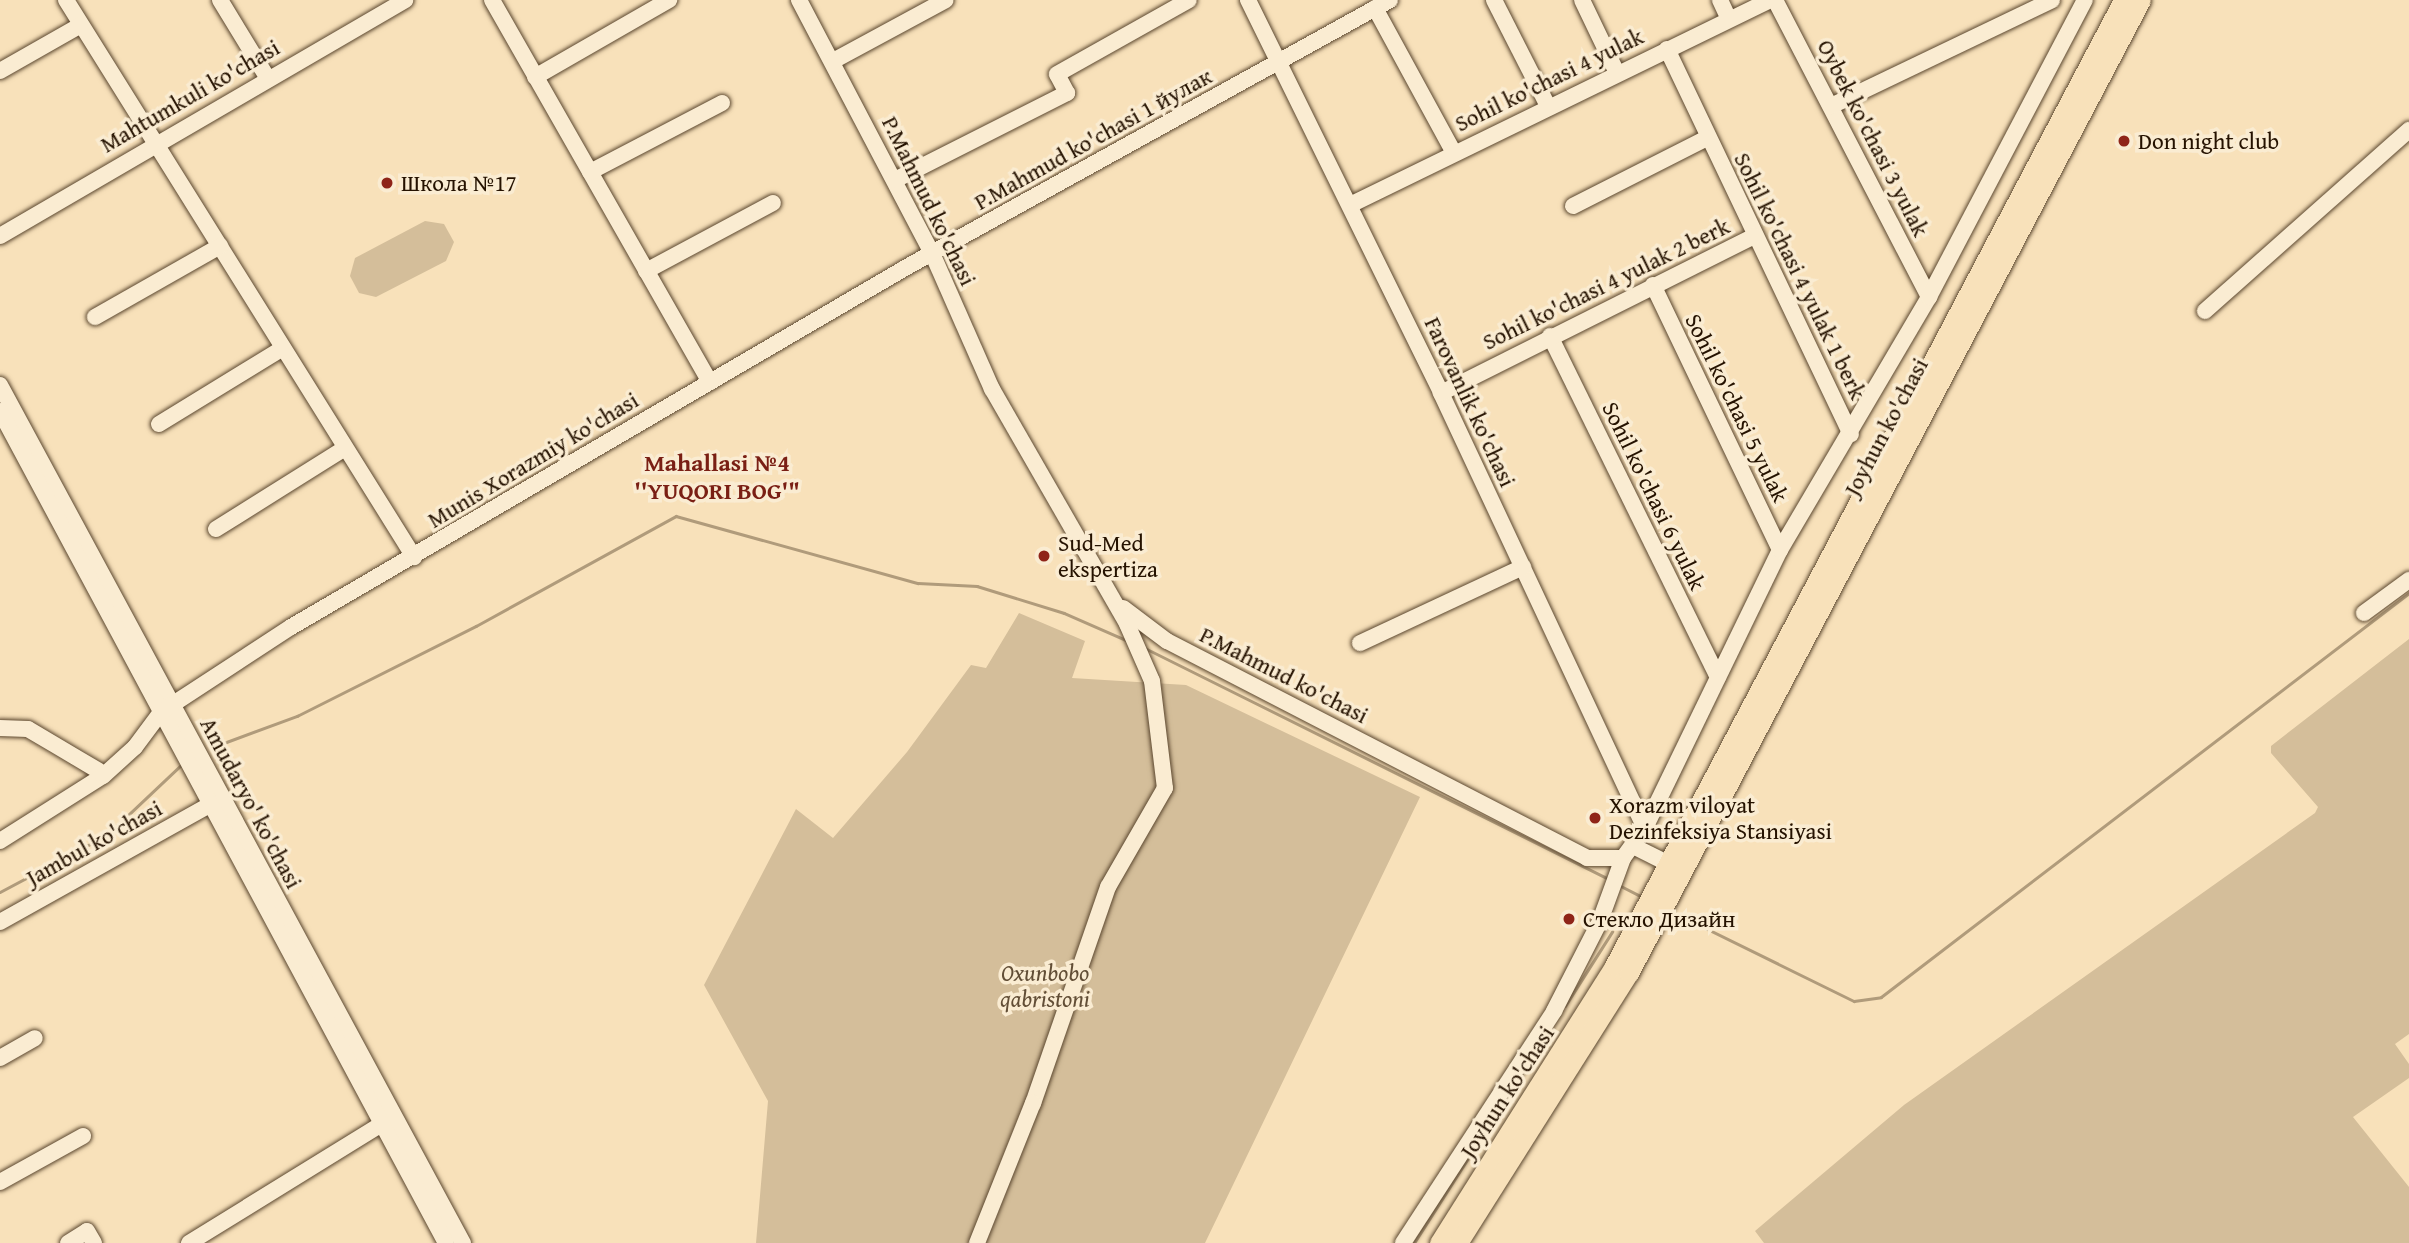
<!DOCTYPE html>
<html>
<head>
<meta charset="utf-8">
<style>
  body { margin:0 }
  #map { position:relative; width:2409px; height:1243px; overflow:hidden; background:#f8e1ba; font-family:"Gentium Book Plus",serif }
  div>[style] { position:absolute }
  [style*='--x'] { left:calc(var(--x)*1px); top:calc(var(--y)*1px); width:calc(var(--w)*1px); rotate:calc(var(--a)*1deg) }
  .green>* { inset:0; background:#d4be9a }
  .stream>* { height:2.5px; margin:-1.25px; padding:0 1.25px; transform-origin:1.25px; border-radius:1.25px; background:#b09b7b }
  .roads { filter:drop-shadow(0 0 2px #5a462e) drop-shadow(0 0 2px #5a462e) }
  .minor>* { height:16px; margin:-8px; padding:0 8px; transform-origin:8px; border-radius:8px; background:#faecd2 }
  .major>* { height:19px; margin:-9.5px; padding:0 9.5px; transform-origin:9.5px; border-radius:9.5px; background:#f8e1ba }
  .dots>* { width:19px; height:19px; translate:-50% -50%; box-sizing:border-box; border:4px solid #faecd2; border-radius:50% }
  span { translate:-50% -50%; white-space:nowrap; text-align:center; line-height:1.15; -webkit-text-stroke:7px #faecd2; paint-order:stroke }
  .street-label { font-size:23px; color:#251200 }
  .poi-label { font-size:23px; color:#251200 }
  .left { translate:0 -50%; text-align:left }
  .park-label { font-size:23px; color:#624e36; font-style:italic }
  .neighbourhood-label { font-size:24px; color:#7a1f14; font-weight:700 }
</style>
</head>
<body>
<div id="map">
  <div class="green">
    <div style="clip-path:polygon(425px 221px,444px 224px,454px 242px,446px 261px,376px 297px,359px 293px,350px 276px,355px 258px)"></div>
    <div style="clip-path:polygon(1019px 613px,1085px 641px,1072px 678px,1186px 685px,1420px 797px,1205px 1243px,756px 1243px,768px 1101px,704px 985px,796px 809px,833px 838px,907px 752px,971px 665px,986px 668px)"></div>
    <div style="clip-path:polygon(2409px 639px,2409px 1034px,2395px 1044px,2409px 1064px,2409px 1078px,2353px 1117px,2409px 1187px,2409px 1243px,1764px 1243px,1755px 1231px,1904px 1105px,2315px 813px,2318px 807px,2271px 753px,2271px 746px)"></div>
  </div>
  <div class="stream">
    <div style="--x:1145;--y:648;--w:518;--a:26.47"></div>
    <div style="--x:213;--y:747;--w:90;--a:-20.3"></div>
    <div style="--x:297;--y:716;--w:200;--a:-26.7"></div>
    <div style="--x:476;--y:626;--w:228;--a:-28.8"></div>
    <div style="--x:676;--y:516;--w:251;--a:15.5"></div>
    <div style="--x:918;--y:583;--w:59;--a:2.9"></div>
    <div style="--x:977;--y:586;--w:91;--a:17.2"></div>
    <div style="--x:1064;--y:613;--w:68;--a:23.5"></div>
    <div style="--x:1621;--y:886;--w:25;--a:27"></div>
    <div style="--x:0;--y:892;--w:121;--a:-28"></div>
    <div style="--x:107;--y:835;--w:103;--a:-43.4"></div>
    <div style="--x:1671;--y:911;--w:204;--a:26.2"></div>
    <div style="--x:1854;--y:1001;--w:27;--a:-8"></div>
    <div style="--x:1881;--y:997;--w:665;--a:-37.42"></div>
    <div style="--x:1565;--y:1006;--w:88;--a:-57.6"></div>
    <div style="--x:1414;--y:1243;--w:134;--a:-57.5"></div>
  </div>
  <div class="roads">
    <div class="minor">
      <div style="--x:66;--y:0;--w:657;--a:58"></div>
      <div style="--x:220;--y:0;--w:90;--a:58.6"></div>
      <div style="--x:492;--y:0;--w:440;--a:60.3"></div>
      <div style="--x:799;--y:0;--w:286;--a:62.3"></div>
      <div style="--x:932;--y:253;--w:149;--a:66.2"></div>
      <div style="--x:992;--y:389;--w:271;--a:60.1"></div>
      <div style="--x:1127;--y:624;--w:62;--a:66.3"></div>
      <div style="--x:1152;--y:681;--w:108;--a:83.1"></div>
      <div style="--x:1165;--y:788;--w:114;--a:119.9"></div>
      <div style="--x:1108;--y:887;--w:229;--a:109.1"></div>
      <div style="--x:1033;--y:1103;--w:151;--a:111.8"></div>
      <div style="--x:1248;--y:0;--w:438;--a:63.8"></div>
      <div style="--x:1441;--y:393;--w:480;--a:64.9"></div>
      <div style="--x:1494;--y:0;--w:119;--a:63"></div>
      <div style="--x:1582;--y:0;--w:81;--a:64.4"></div>
      <div style="--x:1720;--y:0;--w:21;--a:65"></div>
      <div style="--x:1775;--y:0;--w:335;--a:62.6"></div>
      <div style="--x:1375;--y:8;--w:163;--a:61.4"></div>
      <div style="--x:1667;--y:49;--w:427;--a:64.5"></div>
      <div style="--x:833;--y:61;--w:128;--a:-28.4"></div>
      <div style="--x:0;--y:71;--w:93;--a:-29.6"></div>
      <div style="--x:535;--y:77;--w:155;--a:-29.9"></div>
      <div style="--x:1831;--y:106;--w:245;--a:-25.6"></div>
      <div style="--x:590;--y:172;--w:149;--a:-27.6"></div>
      <div style="--x:895;--y:180;--w:193;--a:-26.8"></div>
      <div style="--x:1067;--y:93;--w:21;--a:-118"></div>
      <div style="--x:1057;--y:74;--w:151;--a:-29.3"></div>
      <div style="--x:1350;--y:205;--w:467;--a:-26"></div>
      <div style="--x:1573;--y:206;--w:150;--a:-26.9"></div>
      <div style="--x:0;--y:236;--w:469;--a:-30.2"></div>
      <div style="--x:646;--y:271;--w:144;--a:-28.2"></div>
      <div style="--x:1653;--y:285;--w:294;--a:64.4"></div>
      <div style="--x:2205;--y:311;--w:273;--a:-41.6"></div>
      <div style="--x:95;--y:317;--w:144;--a:-29.6"></div>
      <div style="--x:1550;--y:336;--w:380;--a:63.8"></div>
      <div style="--x:0;--y:385;--w:975;--a:61.65"></div>
      <div style="--x:1441;--y:393;--w:350;--a:-26.6"></div>
      <div style="--x:0;--y:411;--w:944;--a:61.81"></div>
      <div style="--x:159;--y:424;--w:145;--a:-31.5"></div>
      <div style="--x:216;--y:529;--w:152;--a:-32.1"></div>
      <div style="--x:1123;--y:608;--w:55;--a:36.9"></div>
      <div style="--x:1167;--y:641;--w:473;--a:27.3"></div>
      <div style="--x:1587;--y:858;--w:36;--a:0"></div>
      <div style="--x:2364;--y:613;--w:56;--a:-36.3"></div>
      <div style="--x:1360;--y:643;--w:180;--a:-25"></div>
      <div style="--x:0;--y:728;--w:28;--a:2"></div>
      <div style="--x:28;--y:729;--w:82;--a:30.6"></div>
      <div style="--x:0;--y:841;--w:122;--a:-32.3"></div>
      <div style="--x:103;--y:776;--w:43;--a:-42.2"></div>
      <div style="--x:135;--y:747;--w:44;--a:-53.4"></div>
      <div style="--x:161;--y:712;--w:155;--a:-33.2"></div>
      <div style="--x:291;--y:627;--w:711;--a:-30.31"></div>
      <div style="--x:905;--y:268;--w:554;--a:-28.92"></div>
      <div style="--x:1633;--y:846;--w:49;--a:26.6"></div>
      <div style="--x:0;--y:922;--w:242;--a:-29.2"></div>
      <div style="--x:0;--y:1058;--w:40;--a:-29.7"></div>
      <div style="--x:0;--y:1182;--w:95;--a:-29"></div>
      <div style="--x:68;--y:1243;--w:22;--a:-32"></div>
      <div style="--x:87;--y:1231;--w:14;--a:60"></div>
      <div style="--x:189;--y:1243;--w:227;--a:-31.7"></div>
      <div style="--x:1403;--y:1243;--w:277;--a:-56.9"></div>
      <div style="--x:1554;--y:1011;--w:101;--a:-62.9"></div>
      <div style="--x:1600;--y:921;--w:67;--a:-69.9"></div>
      <div style="--x:1623;--y:858;--w:37;--a:-54"></div>
      <div style="--x:1645;--y:828;--w:309;--a:-64.1"></div>
      <div style="--x:1780;--y:550;--w:294;--a:-59.5"></div>
      <div style="--x:1929;--y:297;--w:335;--a:-62.3"></div>
    </div>
    <div class="major">
      <div style="--x:1439;--y:1243;--w:328;--a:-57.7"></div>
      <div style="--x:1614;--y:966;--w:1092;--a:-62.21"></div>
      <div style="--x:1458;--y:1243;--w:320;--a:-57.7"></div>
      <div style="--x:1629;--y:973;--w:1099;--a:-62.25"></div>
    </div>
  </div>
  <div class="dots">
    <div style="left:2124px;top:141px;background:#8f2418"></div>
    <div style="left:387px;top:183px;background:#8f2418"></div>
    <div style="left:1044px;top:556px;background:#8f2418"></div>
    <div style="left:1595px;top:818px;background:#8f2418"></div>
    <div style="left:1569px;top:919px;background:#8f2418"></div>
  </div>
  <div class="street-label">
    <span style="left:1549px;top:80px;rotate:-26deg">Sohil ko'chasi 4 yulak</span>
    <span style="left:190px;top:96px;rotate:-30deg">Mahtumkuli ko'chasi</span>
    <span style="left:1873px;top:138px;rotate:63deg">Oybek ko'chasi 3 yulak</span>
    <span style="left:1093px;top:139px;rotate:-29deg">P.Mahmud ko'chasi 1 йулак</span>
    <span style="left:929px;top:201px;rotate:64deg">P.Mahmud ko'chasi</span>
    <span style="left:1800px;top:276px;rotate:64deg">Sohil ko'chasi 4 yulak 1 berk</span>
    <span style="left:1606px;top:284px;rotate:-26deg">Sohil ko'chasi 4 yulak 2 berk</span>
    <span style="left:1470px;top:402px;rotate:65deg">Farovanlik ko'chasi</span>
    <span style="left:1737px;top:408px;rotate:64deg">Sohil ko'chasi 5 yulak</span>
    <span style="left:1886px;top:427px;rotate:-62deg">Joyhun ko'chasi</span>
    <span style="left:533px;top:460px;rotate:-31deg">Munis Xorazmiy ko'chasi</span>
    <span style="left:1654px;top:496px;rotate:64deg">Sohil ko'chasi 6 yulak</span>
    <span style="left:1284px;top:675px;rotate:27deg">P.Mahmud ko'chasi</span>
    <span style="left:251px;top:803px;rotate:62deg">Amudaryo' ko'chasi</span>
    <span style="left:94px;top:843px;rotate:-29deg">Jambul ko'chasi</span>
    <span style="left:1507px;top:1092px;rotate:-57deg">Joyhun ko'chasi</span>
  </div>
  <div class="poi-label">
    <span class="left" style="left:2138px;top:141px">Don night club</span>
    <span class="left" style="left:401px;top:183px">Школа №17</span>
    <span class="left" style="left:1058px;top:556px">Sud-Med<br>ekspertiza</span>
    <span class="left" style="left:1609px;top:818px">Xorazm viloyat<br>Dezinfeksiya Stansiyasi</span>
    <span class="left" style="left:1583px;top:919px">Стекло Дизайн</span>
  </div>
  <div class="park-label">
    <span style="left:1045px;top:986px">Oxunbobo<br>qabristoni</span>
  </div>
  <div class="neighbourhood-label">
    <span style="left:717px;top:477px">Mahallasi №4<br>''YUQORI BOG'"</span>
  </div>
</div>
</body>
</html>
